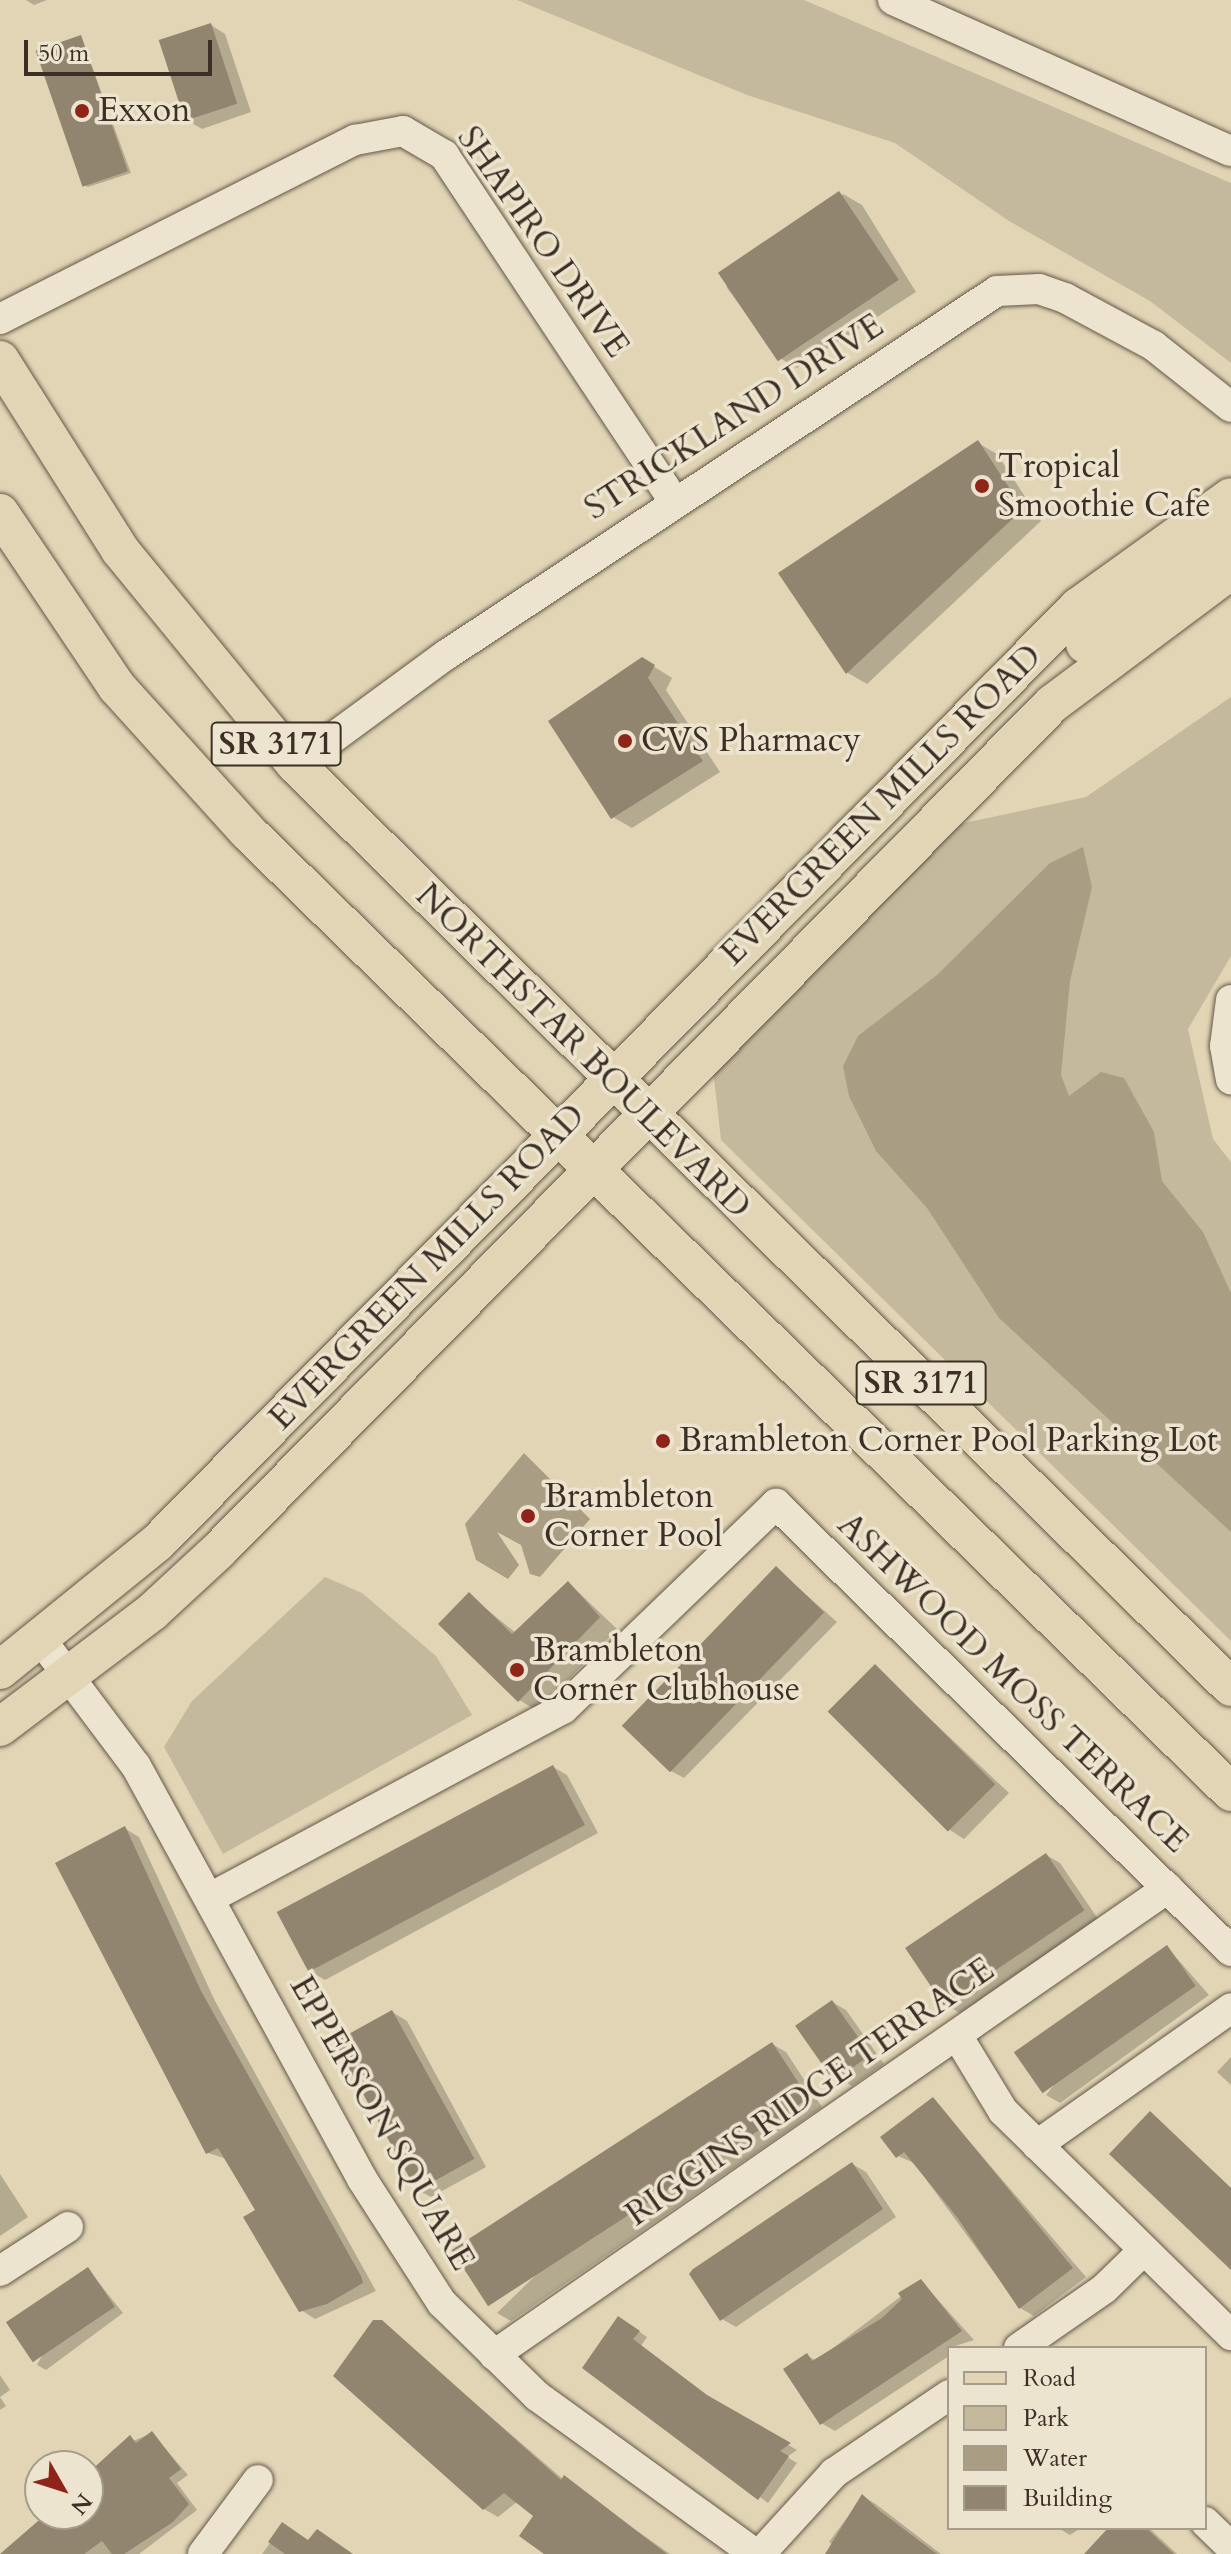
<!DOCTYPE html>
<html>
<head>
<meta charset="utf-8">
<style>
  body { margin:0 }
  #map { position:relative; width:1231px; height:2554px; overflow:hidden; background:#e1d5b5; font-family:Cardo,serif }
  div>[style] { position:absolute }
  [style*='--x'] { left:calc(var(--x)*1px); top:calc(var(--y)*1px); width:calc(var(--w)*1px); rotate:calc(var(--a)*1deg) }
  .green>* { inset:0; background:#c5b99d }
  .water>* { inset:0; background:#a99d84 }
  .shadow>* { inset:0; background:#0003 }
  .building>* { inset:0; background:#928570; transform-origin:0 0 }
  .roads { filter:drop-shadow(0 0 2px #655849) drop-shadow(0 0 2px #655849) }
  .minor>* { height:30px; margin:-15px; padding:0 15px; transform-origin:15px; border-radius:15px; background:#ece4cf }
  .major>* { height:38px; margin:-19px; padding:0 19px; transform-origin:19px; border-radius:19px; background:#e1d5b5 }
  .dots>* { width:22px; height:22px; translate:-50% -50%; box-sizing:border-box; border:4px solid #ece4cf; border-radius:50% }
  span { translate:-50% -50%; white-space:nowrap; text-align:center; line-height:1.15; -webkit-text-stroke:7px #ece4cf; paint-order:stroke }
  .shield-label span { padding:2px 6px; background:#ece4cf; border:2px solid; border-radius:6px; -webkit-text-stroke-width:0 }
  .shield-label { font-size:32px; color:#3c2f25; font-weight:700 }
  .poi-label { font-size:34px; color:#3c2f25 }
  .left { translate:0 -50%; text-align:left }
  .street-label { font-size:34px; color:#3c2f25 }
  .legend { position:absolute; left:947px; top:2346px; width:260px; height:184px; box-sizing:border-box; background:#ece4cf; border:2px solid #a69c8b; margin:0; padding:10px 14px; list-style:none; font-size:24px; color:#3c2f25 }
  .legend li { display:flex; align-items:center; gap:16px; height:40px }
  .legend b { width:40px; border:2px solid #a69c8b }
  .north { position:absolute; left:24px; top:2450px; width:80px; height:80px; box-sizing:border-box; background:#ece4cf; border:2px solid #a69c8b; border-radius:50%; rotate:129deg; font-size:22px; font-weight:700; line-height:32px; text-align:center; color:#3c2f25 }
  .north::after { content:''; display:block; margin:auto; width:28px; height:36px; background:#8f2418; clip-path:polygon(50% 0,100% 100%,50% 72%,0 100%) }
  .scale { position:absolute; left:24px; top:40px; width:188px; height:36px; box-sizing:border-box; border:4px solid #3c2f25; border-top:0; padding-left:10px; font-size:24px; line-height:28px; white-space:nowrap; color:#3c2f25; -webkit-text-stroke:6px #ece4cf; paint-order:stroke }
</style>
</head>
<body>
<div id="map">
  <div class="green">
    <div style="clip-path:polygon(517px 0,804px 0,1231px 183px,1231px 363px,1150px 301px,1009px 221px,895px 143px,747px 95px)"></div>
    <div style="clip-path:polygon(1231px 697px,1231px 956px,1188px 1029px,1213px 1139px,1231px 1162px,1231px 1641px,721px 1140px,713px 1069px,955px 825px,1086px 797px)"></div>
    <div style="clip-path:polygon(325px 1577px,362px 1593px,436px 1656px,472px 1715px,223px 1854px,164px 1747px,192px 1701px)"></div>
  </div>
  <div class="water">
    <div style="clip-path:polygon(1083px 847px,1092px 887px,1070px 981px,1061px 1075px,1069px 1096px,1101px 1072px,1124px 1078px,1154px 1132px,1162px 1181px,1203px 1232px,1231px 1293px,1231px 1532px,999px 1318px,927px 1208px,876px 1151px,849px 1096px,843px 1066px,858px 1036px,937px 975px,1050px 863px)"></div>
    <div style="clip-path:polygon(524px 1453px,590px 1519px,540px 1577px,530px 1574px,521px 1545px,497px 1532px,519px 1565px,508px 1579px,476px 1560px,465px 1524px)"></div>
  </div>
  <div class="shadow">
    <div style="clip-path:polygon(26px 0,47px 0,34px 5px)"></div>
    <div style="clip-path:polygon(211px 25px,225px 34px,251px 112px,202px 129px,187px 120px)"></div>
    <div style="clip-path:polygon(81px 37px,131px 173px,88px 187px,84px 185px)"></div>
    <div style="clip-path:polygon(843px 194px,862px 205px,916px 292px,797px 368px,778px 357px,727px 288px,725px 269px)"></div>
    <div style="clip-path:polygon(978px 443px,997px 454px,1041px 521px,867px 684px,848px 673px,781px 573px)"></div>
    <div style="clip-path:polygon(642px 659px,672px 678px,666px 690px,720px 772px,632px 828px,613px 817px)"></div>
    <div style="clip-path:polygon(776px 1568px,837px 1622px,684px 1778px,669px 1770px)"></div>
    <div style="clip-path:polygon(569px 1583px,617px 1629px,538px 1711px,519px 1700px,469px 1595px,516px 1633px)"></div>
    <div style="clip-path:polygon(875px 1667px,1009px 1793px,964px 1839px,950px 1830px)"></div>
    <div style="clip-path:polygon(553px 1767px,567px 1775px,598px 1833px,325px 1980px,311px 1972px)"></div>
    <div style="clip-path:polygon(124px 1828px,139px 1837px,215px 2001px,376px 2291px,315px 2319px,301px 2310px,257px 2211px,227px 2159px,208px 2153px)"></div>
    <div style="clip-path:polygon(1046px 1855px,1060px 1863px,1098px 1919px,960px 2013px,946px 2005px)"></div>
    <div style="clip-path:polygon(1167px 1947px,1209px 1995px,1060px 2103px,1046px 2095px)"></div>
    <div style="clip-path:polygon(832px 2002px,846px 2010px,884px 2064px,852px 2086px,838px 2078px)"></div>
    <div style="clip-path:polygon(392px 2012px,407px 2021px,486px 2167px,431px 2197px,416px 2189px)"></div>
    <div style="clip-path:polygon(772px 2044px,786px 2052px,822px 2107px,511px 2321px,497px 2313px)"></div>
    <div style="clip-path:polygon(1231px 2057px,1231px 2085px,1217px 2072px)"></div>
    <div style="clip-path:polygon(933px 2099px,1086px 2277px,1034px 2316px,1020px 2308px,914px 2163px,898px 2156px)"></div>
    <div style="clip-path:polygon(1151px 2113px,1231px 2188px,1231px 2269px)"></div>
    <div style="clip-path:polygon(852px 2164px,866px 2172px,896px 2217px,736px 2327px,722px 2319px)"></div>
    <div style="clip-path:polygon(0 2174px,28px 2217px,0 2236px)"></div>
    <div style="clip-path:polygon(88px 2269px,123px 2313px,46px 2370px,37px 2365px)"></div>
    <div style="clip-path:polygon(921px 2281px,974px 2340px,949px 2348px,949px 2356px,835px 2431px,821px 2423px,807px 2355px,816px 2361px)"></div>
    <div style="clip-path:polygon(381px 2322px,564px 2480px,670px 2554px,548px 2554px,535px 2516px,517px 2502px,498px 2517px,484px 2509px)"></div>
    <div style="clip-path:polygon(628px 2324px,647px 2337px,641px 2346px,717px 2403px,797px 2450px,787px 2457px,797px 2463px,768px 2503px,585px 2368px)"></div>
    <div style="clip-path:polygon(0 2375px,10px 2390px,0 2397px,6px 2406px,0 2410px)"></div>
    <div style="clip-path:polygon(152px 2433px,188px 2475px,177px 2483px,197px 2510px,139px 2554px,0 2554px,49px 2514px,88px 2514px,88px 2475px,114px 2449px)"></div>
    <div style="clip-path:polygon(863px 2496px,877px 2505px,941px 2554px,845px 2554px,829px 2542px)"></div>
    <div style="clip-path:polygon(283px 2525px,309px 2542px,351px 2554px,262px 2554px)"></div>
    <div style="clip-path:polygon(1058px 2528px,1081px 2528px,1070px 2535px)"></div>
    <div style="clip-path:polygon(1111px 2528px,1149px 2528px,1177px 2554px,1087px 2554px)"></div>
  </div>
  <div class="building">
    <div style="left:211px;top:23px;width:85px;height:55px;rotate:72deg"></div>
    <div style="left:81px;top:35px;width:144px;height:48px;rotate:71deg"></div>
    <div style="left:839px;top:191px;width:107px;height:146px;rotate:56deg"></div>
    <div style="clip-path:polygon(978px 440px,1023px 509px,846px 674px,778px 573px)"></div>
    <div style="clip-path:polygon(642px 657px,655px 665px,648px 678px,703px 761px,611px 819px,548px 721px)"></div>
    <div style="left:776px;top:1566px;width:67px;height:222px;rotate:44deg"></div>
    <div style="clip-path:polygon(568px 1581px,600px 1617px,518px 1702px,438px 1624px,469px 1592px,512px 1634px)"></div>
    <div style="left:875px;top:1664px;width:170px;height:67px;rotate:45deg"></div>
    <div style="left:553px;top:1765px;width:68px;height:313px;rotate:62deg"></div>
    <div style="clip-path:polygon(125px 1826px,201px 1991px,361px 2276px,363px 2283px,327px 2304px,299px 2312px,243px 2217px,255px 2210px,218px 2148px,206px 2154px,55px 1863px)"></div>
    <div style="left:1046px;top:1853px;width:69px;height:170px;rotate:56deg"></div>
    <div style="left:1167px;top:1945px;width:50px;height:187px;rotate:55deg"></div>
    <div style="left:832px;top:2000px;width:67px;height:45px;rotate:55deg"></div>
    <div style="left:392px;top:2010px;width:170px;height:66px;rotate:61deg"></div>
    <div style="left:772px;top:2042px;width:67px;height:382px;rotate:57deg"></div>
    <div style="clip-path:polygon(933px 2097px,1073px 2268px,1019px 2309px,957px 2217px,904px 2152px,896px 2158px,880px 2137px)"></div>
    <div style="clip-path:polygon(1150px 2111px,1231px 2188px,1231px 2270px,1109px 2154px)"></div>
    <div style="clip-path:polygon(852px 2162px,883px 2209px,720px 2321px,689px 2274px,693px 2269px)"></div>
    <div style="left:88px;top:2267px;width:48px;height:99px;rotate:56deg"></div>
    <div style="clip-path:polygon(921px 2279px,962px 2331px,820px 2425px,783px 2369px,807px 2353px,812px 2361px,882px 2318px,902px 2299px,898px 2293px)"></div>
    <div style="clip-path:polygon(618px 2316px,640px 2331px,633px 2339px,707px 2395px,791px 2443px,780px 2451px,789px 2456px,758px 2500px,582px 2368px)"></div>
    <div style="clip-path:polygon(373px 2320px,382px 2320px,561px 2480px,564px 2475px,667px 2554px,544px 2554px,519px 2536px,533px 2516px,504px 2493px,483px 2510px,333px 2376px)"></div>
    <div style="clip-path:polygon(152px 2431px,181px 2469px,169px 2478px,189px 2504px,173px 2522px,124px 2554px,112px 2554px,102px 2541px,84px 2554px,0 2554px,46px 2514px,88px 2514px,88px 2473px,130px 2435px,136px 2443px)"></div>
    <div style="clip-path:polygon(862px 2494px,880px 2511px,937px 2554px,825px 2554px)"></div>
    <div style="clip-path:polygon(282px 2522px,308px 2540px,317px 2529px,353px 2554px,285px 2554px,268px 2542px)"></div>
    <div style="clip-path:polygon(1108px 2528px,1146px 2528px,1174px 2554px,1084px 2554px)"></div>
  </div>
  <div class="roads">
    <div class="minor">
      <div style="--x:893;--y:0;--w:370;--a:24.1"></div>
      <div style="--x:0;--y:319;--w:398;--a:-26.8"></div>
      <div style="--x:355;--y:140;--w:49;--a:-10.6"></div>
      <div style="--x:403;--y:131;--w:48;--a:30.3"></div>
      <div style="--x:444;--y:155;--w:415;--a:56.4"></div>
      <div style="--x:296;--y:765;--w:186;--a:-36.3"></div>
      <div style="--x:446;--y:655;--w:660;--a:-33.45"></div>
      <div style="--x:997;--y:291;--w:42;--a:-2.7"></div>
      <div style="--x:1039;--y:289;--w:28;--a:19"></div>
      <div style="--x:1065;--y:298;--w:101;--a:28.3"></div>
      <div style="--x:1154;--y:346;--w:98;--a:38.4"></div>
      <div style="--x:1231;--y:1000;--w:46;--a:97.4"></div>
      <div style="--x:1225;--y:1046;--w:34;--a:80"></div>
      <div style="--x:42;--y:1641;--w:156;--a:53.1"></div>
      <div style="--x:136;--y:1766;--w:471;--a:61.3"></div>
      <div style="--x:362;--y:2179;--w:148;--a:57.2"></div>
      <div style="--x:442;--y:2303;--w:133;--a:44.4"></div>
      <div style="--x:537;--y:2396;--w:269;--a:35.9"></div>
      <div style="--x:212;--y:1897;--w:398;--a:-28.2"></div>
      <div style="--x:563;--y:1709;--w:296;--a:-43.9"></div>
      <div style="--x:776;--y:1504;--w:638;--a:44.49"></div>
      <div style="--x:958;--y:2037;--w:87;--a:58.7"></div>
      <div style="--x:1003;--y:2111;--w:320;--a:44.5"></div>
      <div style="--x:1037;--y:2145;--w:237;--a:-35.2"></div>
      <div style="--x:0;--y:2271;--w:81;--a:-32.9"></div>
      <div style="--x:1019;--y:2348;--w:103;--a:-34.8"></div>
      <div style="--x:1104;--y:2289;--w:56;--a:-44.3"></div>
      <div style="--x:494;--y:2355;--w:820;--a:-34.72"></div>
      <div style="--x:1205;--y:2522;--w:36;--a:44"></div>
      <div style="--x:203;--y:2554;--w:92;--a:-53.4"></div>
      <div style="--x:760;--y:2554;--w:110;--a:-47.6"></div>
      <div style="--x:834;--y:2473;--w:139;--a:-34.1"></div>
    </div>
    <div class="major">
      <div style="--x:0;--y:360;--w:225;--a:57.7"></div>
      <div style="--x:120;--y:550;--w:278;--a:50.7"></div>
      <div style="--x:296;--y:765;--w:1313;--a:44.6"></div>
      <div style="--x:0;--y:513;--w:210;--a:56.1"></div>
      <div style="--x:117;--y:687;--w:195;--a:47.9"></div>
      <div style="--x:248;--y:832;--w:1374;--a:44.32"></div>
      <div style="--x:1085;--y:644;--w:180;--a:-36"></div>
      <div style="--x:0;--y:1670;--w:203;--a:-39"></div>
      <div style="--x:158;--y:1542;--w:1312;--a:-45.46"></div>
      <div style="--x:1078;--y:607;--w:188;--a:-35.7"></div>
      <div style="--x:0;--y:1727;--w:191;--a:-37.1"></div>
      <div style="--x:152;--y:1612;--w:90;--a:-42.7"></div>
      <div style="--x:218;--y:1551;--w:1189;--a:-45.44"></div>
      <div style="--x:1052;--y:704;--w:224;--a:-36.8"></div>
    </div>
  </div>
  <div class="dots">
    <div style="left:82px;top:111px;background:#8f2418"></div>
    <div style="left:982px;top:486px;background:#8f2418"></div>
    <div style="left:625px;top:741px;background:#8f2418"></div>
    <div style="left:663px;top:1441px;background:#8f2418"></div>
    <div style="left:528px;top:1516px;background:#8f2418"></div>
    <div style="left:517px;top:1670px;background:#8f2418"></div>
  </div>
  <div class="shield-label">
    <span style="left:276px;top:744px">SR 3171</span>
    <span style="left:921px;top:1383px">SR 3171</span>
  </div>
  <div class="poi-label">
    <span class="left" style="left:98px;top:111px">Exxon</span>
    <span class="left" style="left:998px;top:486px">Tropical<br>Smoothie Cafe</span>
    <span class="left" style="left:641px;top:741px">CVS Pharmacy</span>
    <span class="left" style="left:679px;top:1441px">Brambleton Corner Pool Parking Lot</span>
    <span class="left" style="left:544px;top:1516px">Brambleton<br>Corner Pool</span>
    <span class="left" style="left:533px;top:1670px">Brambleton<br>Corner Clubhouse</span>
  </div>
  <div class="street-label">
    <span style="left:543px;top:242px;rotate:55deg">SHAPIRO DRIVE</span>
    <span style="left:734px;top:417px;rotate:-33deg">STRICKLAND DRIVE</span>
    <span style="left:881px;top:805px;rotate:-45deg">EVERGREEN MILLS ROAD</span>
    <span style="left:583px;top:1051px;rotate:45deg">NORTHSTAR BOULEVARD</span>
    <span style="left:427px;top:1267px;rotate:-46deg">EVERGREEN MILLS ROAD</span>
    <span style="left:1013px;top:1683px;rotate:44deg">ASHWOOD MOSS TERRACE</span>
    <span style="left:810px;top:2092px;rotate:-35deg">RIGGINS RIDGE TERRACE</span>
    <span style="left:382px;top:2123px;rotate:60deg">EPPERSON SQUARE</span>
  </div>
  <ul class="legend">
  <li><b style="height:10px;background:#e1d5b5"></b>Road</li>
  <li><b style="height:22px;background:#c5b99d"></b>Park</li>
  <li><b style="height:22px;background:#a99d84"></b>Water</li>
  <li><b style="height:22px;background:#928570"></b>Building</li>
  </ul>
  <div class="north">N</div>
  <div class="scale">50 m</div>
</div>
</body>
</html>
